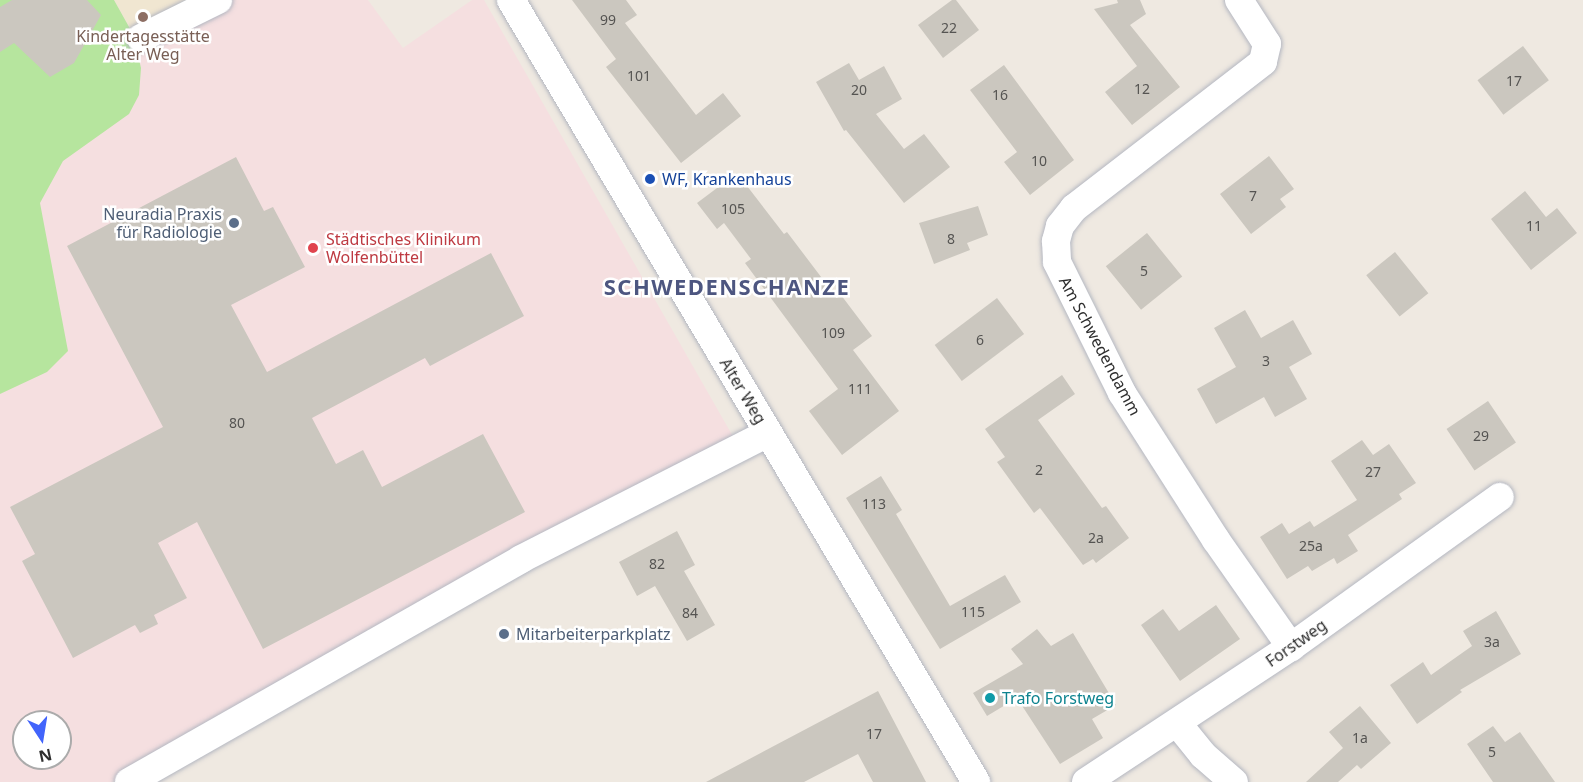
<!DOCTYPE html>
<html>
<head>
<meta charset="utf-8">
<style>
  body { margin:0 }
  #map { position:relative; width:1583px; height:782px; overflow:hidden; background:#efe9e1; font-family:"Noto Sans",sans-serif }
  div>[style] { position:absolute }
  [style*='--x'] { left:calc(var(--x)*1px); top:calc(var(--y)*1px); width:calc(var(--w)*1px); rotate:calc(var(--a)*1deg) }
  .education>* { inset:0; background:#f0e6d1 }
  .medical>* { inset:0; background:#f5dfe0 }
  .green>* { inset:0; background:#b6e59e }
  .building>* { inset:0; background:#cbc7bf; transform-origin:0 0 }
  .roads { filter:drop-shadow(0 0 2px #b4b7c1) drop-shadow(0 0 2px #b4b7c1) }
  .minor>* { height:28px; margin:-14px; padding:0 14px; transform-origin:14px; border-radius:14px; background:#fff }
  .dots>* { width:16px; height:16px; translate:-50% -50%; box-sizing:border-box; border:3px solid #fff; border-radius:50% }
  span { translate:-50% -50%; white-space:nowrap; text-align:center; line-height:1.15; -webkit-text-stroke:5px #fff; paint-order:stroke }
  .number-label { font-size:14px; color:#555452 }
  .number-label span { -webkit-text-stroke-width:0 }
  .education-label { font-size:16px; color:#785e54 }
  .transit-label { font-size:16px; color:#164399 }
  .left { translate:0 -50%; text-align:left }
  .service-label { font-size:16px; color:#4e5e75 }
  .right { translate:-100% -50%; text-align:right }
  .health-label { font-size:16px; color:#be3a42 }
  .street-label { font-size:16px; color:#2e2e2e }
  .culture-label { font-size:16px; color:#0d838f }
  .district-label { font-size:22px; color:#4d5680; font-weight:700; letter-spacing:1.5px }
  .north { position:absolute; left:12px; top:710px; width:60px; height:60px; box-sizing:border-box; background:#fff; border:2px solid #ababab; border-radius:50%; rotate:168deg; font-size:16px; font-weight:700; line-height:24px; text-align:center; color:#2e2e2e }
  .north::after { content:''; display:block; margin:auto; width:21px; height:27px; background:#4264fb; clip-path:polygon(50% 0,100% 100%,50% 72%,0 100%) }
</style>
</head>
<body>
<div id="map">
  <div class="education">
    <div style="clip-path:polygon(114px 0,193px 0,133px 34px)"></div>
  </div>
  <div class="medical">
    <div style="clip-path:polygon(evenodd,0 0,114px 0,133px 34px,193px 0,368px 0,403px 48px,472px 0,484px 0,739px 447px,574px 532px,112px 782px,0 782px,0 0,24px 722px,60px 722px,60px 758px,24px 758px,24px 722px)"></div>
  </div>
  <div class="green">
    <div style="clip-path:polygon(0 0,114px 0,133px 34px,141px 68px,139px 95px,129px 114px,63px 161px,40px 203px,68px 351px,47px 372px,0 394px)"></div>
  </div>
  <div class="building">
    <div style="clip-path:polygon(12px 0,87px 0,101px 15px,74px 63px,50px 77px,14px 43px,0 52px,0 7px)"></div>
    <div style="clip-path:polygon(572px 0,626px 0,637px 15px,625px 23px,696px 115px,723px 93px,741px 116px,681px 163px,606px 67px,616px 59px)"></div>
    <div style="clip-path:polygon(952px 0,956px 0,979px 30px,943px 58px,918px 25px)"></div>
    <div style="clip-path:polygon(1117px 0,1140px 0,1146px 14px,1130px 25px,1180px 87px,1132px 125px,1105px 92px,1137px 66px,1094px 9px,1118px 3px)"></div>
    <div style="left:1523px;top:46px;width:43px;height:57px;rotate:53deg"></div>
    <div style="clip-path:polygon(849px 63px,859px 80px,884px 66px,902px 99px,876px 114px,904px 149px,924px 134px,950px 167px,904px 203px,846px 130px,844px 131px,816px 82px)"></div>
    <div style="clip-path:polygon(1004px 65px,1074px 160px,1030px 195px,1004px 162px,1017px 152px,970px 90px)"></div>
    <div style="clip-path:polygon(1269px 156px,1294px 189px,1280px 199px,1286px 207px,1251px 234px,1220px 194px)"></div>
    <div style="clip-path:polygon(236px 157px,264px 211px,273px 207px,305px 267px,231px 305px,267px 372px,491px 253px,524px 316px,430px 366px,425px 358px,312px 418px,336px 464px,363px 450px,382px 487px,483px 434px,525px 512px,263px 649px,197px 522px,158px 543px,187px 598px,154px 615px,158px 624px,140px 633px,135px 625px,73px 658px,22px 561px,35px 554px,10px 507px,163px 427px,67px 246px)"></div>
    <div style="clip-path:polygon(737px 173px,784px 234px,787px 232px,837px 298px,841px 295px,872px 336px,853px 350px,899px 411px,842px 455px,809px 411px,838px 389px,745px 263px,751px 259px,724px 223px,717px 229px,697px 203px)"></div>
    <div style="clip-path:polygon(1525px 191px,1546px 217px,1557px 208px,1577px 233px,1531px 270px,1491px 219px)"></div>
    <div style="clip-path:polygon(978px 206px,988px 235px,967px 243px,970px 250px,934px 264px,919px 223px)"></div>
    <div style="left:1147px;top:233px;width:56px;height:53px;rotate:51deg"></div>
    <div style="left:1395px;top:252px;width:53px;height:37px;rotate:51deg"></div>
    <div style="left:997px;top:298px;width:45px;height:78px;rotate:53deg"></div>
    <div style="clip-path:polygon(1245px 310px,1261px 338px,1293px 320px,1312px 354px,1289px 367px,1307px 399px,1275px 417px,1264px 397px,1216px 424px,1197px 389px,1236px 367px,1214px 328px)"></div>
    <div style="clip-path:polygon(1062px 375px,1075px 394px,1038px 420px,1102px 508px,1106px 506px,1129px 538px,1096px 563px,1093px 559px,1083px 565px,1040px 508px,1034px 513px,997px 462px,1005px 457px,985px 429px)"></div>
    <div style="left:1488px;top:401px;width:50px;height:50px;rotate:56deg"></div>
    <div style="clip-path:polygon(1362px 440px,1373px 455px,1389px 444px,1416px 483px,1399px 494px,1402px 499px,1348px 535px,1358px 551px,1337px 564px,1334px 558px,1312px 571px,1308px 566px,1287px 579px,1260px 537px,1282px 523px,1289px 534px,1310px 521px,1314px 527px,1357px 500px,1331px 461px)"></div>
    <div style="clip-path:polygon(881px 476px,902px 510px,896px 514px,950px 606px,1005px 575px,1021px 602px,940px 649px,846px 498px)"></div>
    <div style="clip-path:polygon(677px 531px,695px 565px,684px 571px,715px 625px,687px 641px,655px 586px,637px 596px,619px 562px)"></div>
    <div style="clip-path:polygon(1216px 605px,1240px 639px,1180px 681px,1141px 625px,1163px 609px,1179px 631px)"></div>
    <div style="clip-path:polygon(1496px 611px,1521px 654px,1460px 690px,1462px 692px,1417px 724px,1390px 685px,1423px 662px,1431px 675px,1472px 646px,1463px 631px)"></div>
    <div style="clip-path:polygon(1037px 629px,1051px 646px,1073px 633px,1116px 705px,1092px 719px,1103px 738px,1060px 764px,1017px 698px,987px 716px,973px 693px,1023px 664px,1011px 649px)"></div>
    <div style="clip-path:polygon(878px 691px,926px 782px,873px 782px,858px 754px,804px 782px,706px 782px)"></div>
    <div style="clip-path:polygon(1360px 706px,1391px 743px,1361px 769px,1357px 765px,1338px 782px,1306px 782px,1343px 748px,1329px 732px)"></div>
    <div style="clip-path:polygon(1493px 726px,1505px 742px,1520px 732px,1555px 782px,1493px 782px,1467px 744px)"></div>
  </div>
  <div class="roads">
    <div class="minor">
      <div style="--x:511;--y:0;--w:910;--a:59.26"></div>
      <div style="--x:1239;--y:0;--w:52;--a:57.5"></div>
      <div style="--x:1267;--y:44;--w:18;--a:103"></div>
      <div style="--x:1263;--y:62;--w:239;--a:142.3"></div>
      <div style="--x:1074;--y:208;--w:23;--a:128"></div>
      <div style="--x:1060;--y:226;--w:16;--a:105"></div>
      <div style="--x:1056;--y:241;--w:21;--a:87"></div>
      <div style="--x:1057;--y:262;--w:146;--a:63.6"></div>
      <div style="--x:1122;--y:393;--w:174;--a:57.4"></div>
      <div style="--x:1216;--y:540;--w:131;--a:55"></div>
      <div style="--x:141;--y:38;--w:86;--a:-26.3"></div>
      <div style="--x:1178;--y:724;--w:40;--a:51"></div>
      <div style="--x:1203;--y:755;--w:41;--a:41.1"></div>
      <div style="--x:129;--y:782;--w:451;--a:-29.6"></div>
      <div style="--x:521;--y:559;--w:277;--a:-27"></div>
      <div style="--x:1086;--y:782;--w:245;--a:-33.4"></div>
      <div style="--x:1291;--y:647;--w:257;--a:-35.7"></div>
    </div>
  </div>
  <div class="dots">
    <div style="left:143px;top:17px;background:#8d6e63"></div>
    <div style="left:650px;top:179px;background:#1a4fb4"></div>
    <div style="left:234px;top:223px;background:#5c6f8a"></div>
    <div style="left:313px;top:248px;background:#e0444e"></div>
    <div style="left:504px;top:634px;background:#5c6f8a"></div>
    <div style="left:990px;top:698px;background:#0f9aa8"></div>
  </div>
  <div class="number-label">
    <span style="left:608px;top:20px">99</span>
    <span style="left:949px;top:28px">22</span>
    <span style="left:639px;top:76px">101</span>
    <span style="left:1514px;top:81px">17</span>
    <span style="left:1142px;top:89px">12</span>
    <span style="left:859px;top:90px">20</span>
    <span style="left:1000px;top:95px">16</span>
    <span style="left:1039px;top:161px">10</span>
    <span style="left:1253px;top:196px">7</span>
    <span style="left:733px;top:209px">105</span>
    <span style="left:1534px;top:226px">11</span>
    <span style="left:951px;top:239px">8</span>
    <span style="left:1144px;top:271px">5</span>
    <span style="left:833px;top:333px">109</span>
    <span style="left:980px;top:340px">6</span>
    <span style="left:1266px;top:361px">3</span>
    <span style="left:860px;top:389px">111</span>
    <span style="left:237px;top:423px">80</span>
    <span style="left:1481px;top:436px">29</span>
    <span style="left:1039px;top:470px">2</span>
    <span style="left:1373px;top:472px">27</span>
    <span style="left:874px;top:504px">113</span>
    <span style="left:1096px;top:538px">2a</span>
    <span style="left:1311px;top:546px">25a</span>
    <span style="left:657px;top:564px">82</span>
    <span style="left:973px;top:612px">115</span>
    <span style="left:690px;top:613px">84</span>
    <span style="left:1492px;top:642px">3a</span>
    <span style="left:874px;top:734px">17</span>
    <span style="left:1360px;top:738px">1a</span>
    <span style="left:1492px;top:752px">5</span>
  </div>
  <div class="education-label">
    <span style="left:143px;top:45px">Kindertagesstätte<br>Alter Weg</span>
  </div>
  <div class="transit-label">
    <span class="left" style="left:662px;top:179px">WF, Krankenhaus</span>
  </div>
  <div class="service-label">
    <span class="right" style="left:222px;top:223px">Neuradia Praxis<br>für Radiologie</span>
    <span class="left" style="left:516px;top:634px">Mitarbeiterparkplatz</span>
  </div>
  <div class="health-label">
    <span class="left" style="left:326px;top:248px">Städtisches Klinikum<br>Wolfenbüttel</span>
  </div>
  <div class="street-label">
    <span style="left:1100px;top:346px;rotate:62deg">Am Schwedendamm</span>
    <span style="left:743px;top:391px;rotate:59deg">Alter Weg</span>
    <span style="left:1296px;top:643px;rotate:-35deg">Forstweg</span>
  </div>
  <div class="culture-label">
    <span class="left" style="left:1002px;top:698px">Trafo Forstweg</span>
  </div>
  <div class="district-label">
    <span style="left:727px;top:287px">SCHWEDENSCHANZE</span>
  </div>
  <div class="north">N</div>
</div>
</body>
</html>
